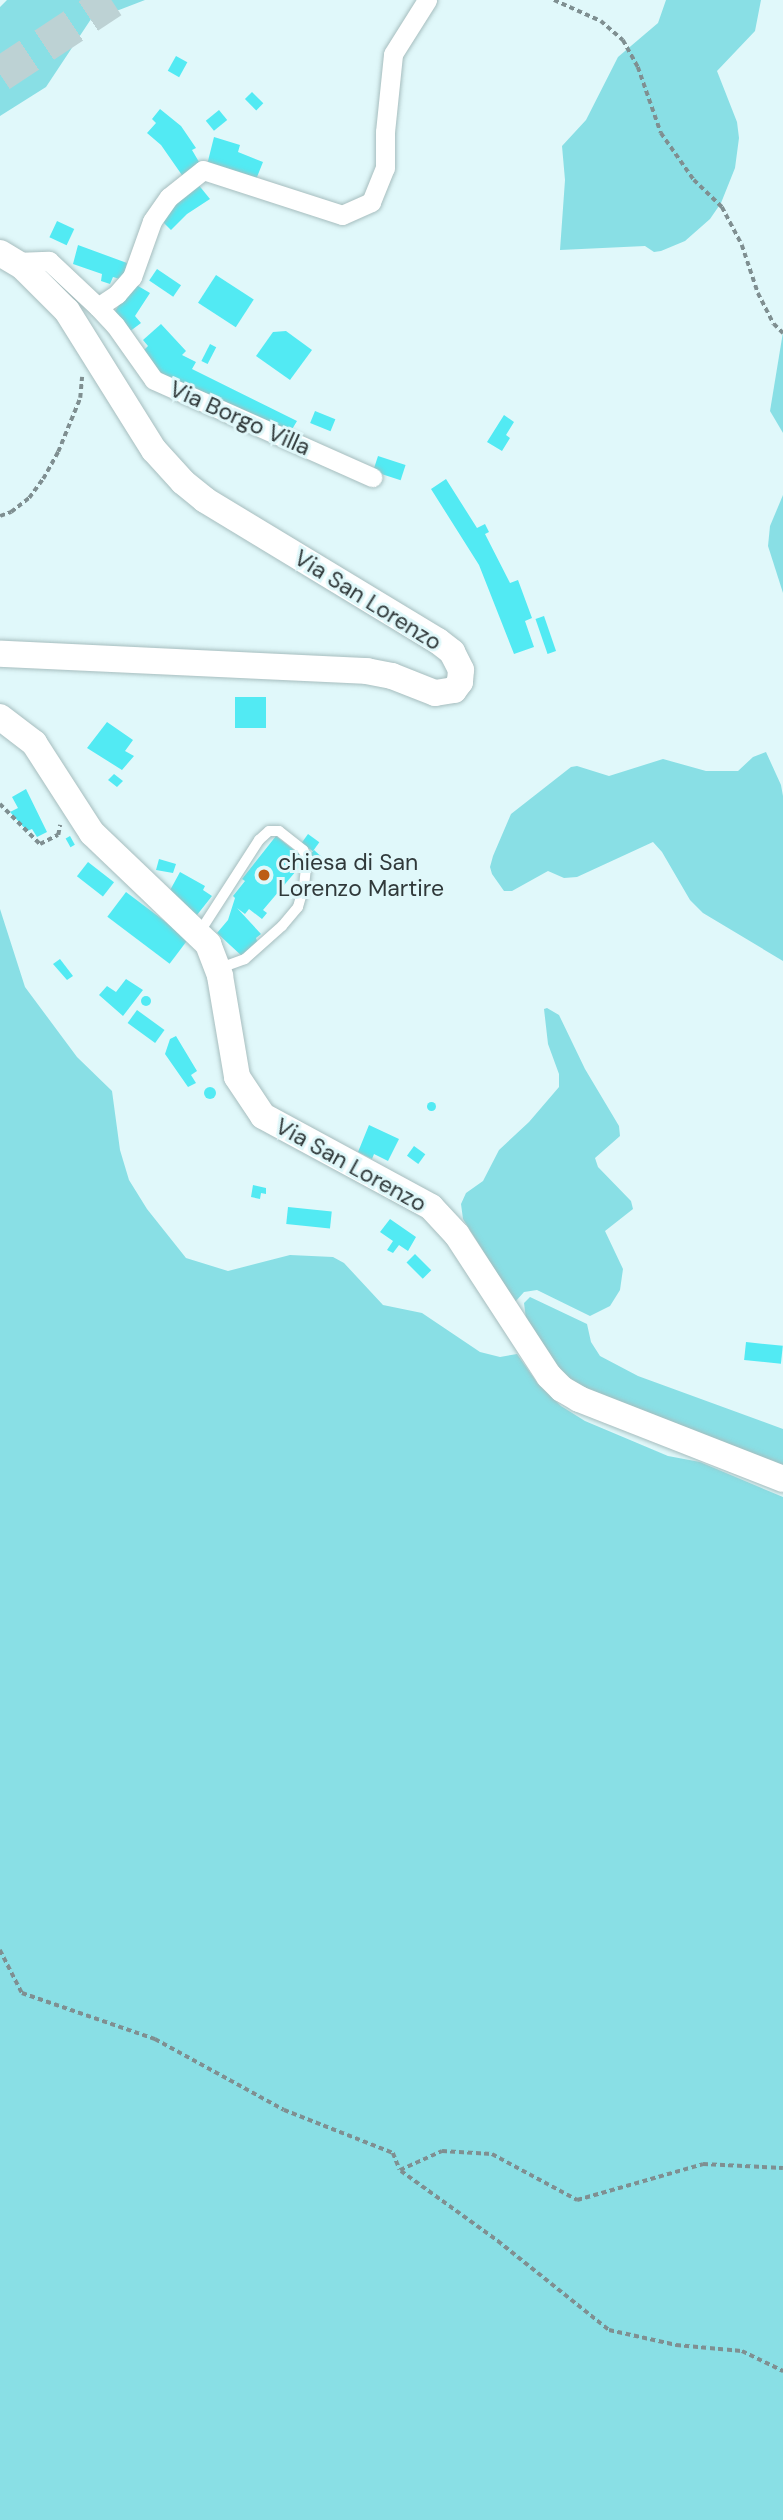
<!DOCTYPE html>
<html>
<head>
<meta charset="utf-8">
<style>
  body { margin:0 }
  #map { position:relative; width:783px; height:2520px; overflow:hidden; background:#e0f8fa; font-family:"DM Sans",sans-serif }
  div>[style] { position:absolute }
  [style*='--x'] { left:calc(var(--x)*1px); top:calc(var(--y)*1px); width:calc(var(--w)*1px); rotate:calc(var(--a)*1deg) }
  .green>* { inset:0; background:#89dfe5 }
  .building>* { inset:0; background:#52eaf3; transform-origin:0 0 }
  .round { border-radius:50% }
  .highway-tunnel>* { height:35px; margin-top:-17.5px; transform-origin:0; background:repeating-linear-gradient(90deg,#bdd2d4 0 35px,transparent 0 53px) }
  .path>* { height:3.5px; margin-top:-1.75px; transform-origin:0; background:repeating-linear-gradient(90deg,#7f8f91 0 5px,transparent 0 8.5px) }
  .roads { filter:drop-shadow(0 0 2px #a6bdbe) drop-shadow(0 0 2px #a6bdbe) }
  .lane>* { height:10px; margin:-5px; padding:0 5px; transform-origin:5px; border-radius:5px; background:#fff }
  .street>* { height:19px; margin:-9.5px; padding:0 9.5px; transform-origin:9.5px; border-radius:9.5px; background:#fff }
  .secondary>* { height:26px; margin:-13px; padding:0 13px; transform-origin:13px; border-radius:13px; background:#fff }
  .dots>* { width:19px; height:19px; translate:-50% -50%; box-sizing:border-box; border:4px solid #e0f8fa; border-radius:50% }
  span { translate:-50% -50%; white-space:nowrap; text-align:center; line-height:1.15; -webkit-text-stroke:6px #e0f8fa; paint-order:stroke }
  .street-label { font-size:23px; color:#30393a }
  .poi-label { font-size:23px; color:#30393a }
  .left { translate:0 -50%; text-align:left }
</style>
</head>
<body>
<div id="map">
  <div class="green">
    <div style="clip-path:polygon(7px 0,145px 0,119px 10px,97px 10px,46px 87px,0 116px,0 7px)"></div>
    <div style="clip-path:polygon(666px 0,761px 0,755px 31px,717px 71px,737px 122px,739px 138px,735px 168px,721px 203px,710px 219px,685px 241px,661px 251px,654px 252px,645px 246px,560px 250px,565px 180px,562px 146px,586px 120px,618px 57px,658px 23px)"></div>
    <div style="clip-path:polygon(783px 332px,783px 433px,770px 411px)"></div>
    <div style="clip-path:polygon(783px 495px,783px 593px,768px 546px,770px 526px)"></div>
    <div style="clip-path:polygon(766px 752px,781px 785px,783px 796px,783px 961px,703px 913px,690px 900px,662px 852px,653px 842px,577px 877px,564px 878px,548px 871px,512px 891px,504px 891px,492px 874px,490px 867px,493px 856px,511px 814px,571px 767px,577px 766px,609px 776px,663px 759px,706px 771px,738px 771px,753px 757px)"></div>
    <div style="clip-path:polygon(0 909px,25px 987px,77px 1057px,112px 1091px,120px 1150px,129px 1180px,147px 1209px,186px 1258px,228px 1271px,290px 1255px,333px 1257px,344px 1263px,383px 1305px,422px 1313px,480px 1352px,500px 1357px,517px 1354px,538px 1384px,561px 1406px,585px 1421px,668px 1456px,700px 1462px,783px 1497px,783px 2520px,0 2520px)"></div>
    <div style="clip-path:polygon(547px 1008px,559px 1015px,585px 1069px,619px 1126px,620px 1136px,595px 1158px,598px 1167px,631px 1201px,633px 1209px,605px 1231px,623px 1269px,620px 1290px,610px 1306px,590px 1316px,537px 1290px,524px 1292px,515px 1302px,463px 1219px,461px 1204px,466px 1193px,483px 1181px,499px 1150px,529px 1122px,559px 1087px,559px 1074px,548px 1044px,544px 1009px)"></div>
    <div style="clip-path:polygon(530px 1297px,587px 1324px,591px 1342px,600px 1356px,638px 1376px,783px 1429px,783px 1482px,570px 1395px,526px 1319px,524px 1303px)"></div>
  </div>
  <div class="building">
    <div style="left:176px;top:56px;width:13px;height:17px;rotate:29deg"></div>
    <div style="left:252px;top:92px;width:16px;height:10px;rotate:45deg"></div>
    <div style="clip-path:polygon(160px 109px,181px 126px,196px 148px,192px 150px,202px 167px,184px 178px,161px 145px,147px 133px,156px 123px,152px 119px)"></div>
    <div style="left:219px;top:110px;width:13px;height:17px;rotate:51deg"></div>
    <div style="clip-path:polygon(214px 137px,240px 145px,238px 152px,263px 162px,255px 182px,207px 165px)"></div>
    <div style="clip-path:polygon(197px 183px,210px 199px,187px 214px,171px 230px,158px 217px)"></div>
    <div style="left:57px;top:221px;width:19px;height:18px;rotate:25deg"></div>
    <div style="clip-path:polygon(78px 245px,127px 263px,123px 280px,113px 277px,110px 284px,101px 281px,102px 274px,73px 264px)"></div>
    <div style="left:157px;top:269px;width:29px;height:14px;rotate:34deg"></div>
    <div style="left:216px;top:275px;width:45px;height:33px;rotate:33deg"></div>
    <div style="clip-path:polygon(133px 283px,150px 293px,135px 316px,141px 323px,125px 335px,112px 316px)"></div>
    <div style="clip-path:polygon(161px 324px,186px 351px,182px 355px,196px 362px,192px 369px,297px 421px,291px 431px,160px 376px,141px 353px,148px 346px,143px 340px)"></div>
    <div style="clip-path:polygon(286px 331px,312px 350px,290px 380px,256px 356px,273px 332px)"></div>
    <div style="left:210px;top:344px;width:7px;height:19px;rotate:27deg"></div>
    <div style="left:315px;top:411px;width:22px;height:13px;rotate:22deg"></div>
    <div style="clip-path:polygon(504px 415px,514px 422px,506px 435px,510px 438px,502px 451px,487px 442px)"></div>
    <div style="left:378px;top:456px;width:29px;height:16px;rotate:18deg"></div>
    <div style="clip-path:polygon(446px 479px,477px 528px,485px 524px,489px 532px,485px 534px,510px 583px,518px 580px,532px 618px,525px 621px,534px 647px,514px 654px,479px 565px,431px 489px)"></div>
    <div style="left:544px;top:616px;width:37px;height:9px;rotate:71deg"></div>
    <div style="left:235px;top:697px;width:31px;height:31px"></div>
    <div style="clip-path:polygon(107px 722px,133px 740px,125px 751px,134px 756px,122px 770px,87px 748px)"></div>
    <div style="clip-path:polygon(114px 774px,123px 781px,117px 787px,108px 780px)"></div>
    <div style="clip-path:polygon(26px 789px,47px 832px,37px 837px,32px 829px,27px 831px,10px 812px,18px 808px,12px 797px)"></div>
    <div style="left:308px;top:834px;width:14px;height:11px;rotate:36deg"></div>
    <div style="left:70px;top:836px;width:10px;height:5px;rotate:61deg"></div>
    <div style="clip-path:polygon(276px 836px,300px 855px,296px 860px,302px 864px,263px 910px,267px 913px,262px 919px,249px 909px,245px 914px,237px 908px,261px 934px,256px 938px,258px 944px,243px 957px,217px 933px,228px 920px,235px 898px,233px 896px,245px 881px,242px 879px)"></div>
    <div style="clip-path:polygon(314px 850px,325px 860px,322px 866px,309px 856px)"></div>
    <div style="clip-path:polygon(159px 859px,176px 864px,173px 873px,156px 870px)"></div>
    <div style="left:88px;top:862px;width:33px;height:18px;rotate:38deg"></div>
    <div style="clip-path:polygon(180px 872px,205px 886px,203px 890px,212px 896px,197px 915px,179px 905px,168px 894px)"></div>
    <div style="left:126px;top:892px;width:78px;height:31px;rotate:37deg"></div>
    <div style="clip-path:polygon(60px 959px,73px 976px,67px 980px,53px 964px)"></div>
    <div style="clip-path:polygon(126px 979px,143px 990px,123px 1016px,99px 995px,107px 986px,116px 992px)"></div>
    <div class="round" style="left:141px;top:996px;width:10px;height:10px"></div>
    <div style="left:137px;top:1010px;width:34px;height:16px;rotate:36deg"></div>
    <div style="clip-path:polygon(176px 1036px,197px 1071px,191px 1075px,196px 1083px,188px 1087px,165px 1054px,170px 1039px)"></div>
    <div class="round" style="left:204px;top:1087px;width:12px;height:12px"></div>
    <div class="round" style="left:426.5px;top:1101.5px;width:9px;height:9px"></div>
    <div style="clip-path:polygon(369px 1125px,399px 1139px,388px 1161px,374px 1154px,372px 1159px,358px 1152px)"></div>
    <div style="left:414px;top:1146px;width:14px;height:12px;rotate:36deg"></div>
    <div style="clip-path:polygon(253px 1185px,266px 1188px,266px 1194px,261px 1193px,260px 1199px,251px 1197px)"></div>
    <div style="left:288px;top:1207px;width:44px;height:17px;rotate:6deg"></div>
    <div style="clip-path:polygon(390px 1219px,416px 1237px,408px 1251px,399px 1245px,393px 1253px,387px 1250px,393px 1241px,380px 1232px)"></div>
    <div style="left:415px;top:1254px;width:23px;height:12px;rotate:45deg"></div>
    <div style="left:746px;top:1342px;width:37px;height:18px;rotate:6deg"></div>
  </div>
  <div class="highway-tunnel">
    <div style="--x:0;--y:74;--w:134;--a:-33.5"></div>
  </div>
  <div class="path">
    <div style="--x:554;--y:0;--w:51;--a:24.1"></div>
    <div style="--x:601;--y:21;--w:29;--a:41"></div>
    <div style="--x:623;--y:40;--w:31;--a:61"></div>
    <div style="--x:638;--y:67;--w:70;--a:70.8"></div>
    <div style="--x:661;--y:133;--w:57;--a:54.9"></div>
    <div style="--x:694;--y:180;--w:39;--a:44"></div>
    <div style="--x:722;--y:207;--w:43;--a:62.2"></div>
    <div style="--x:742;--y:245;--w:51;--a:71.6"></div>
    <div style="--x:758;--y:293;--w:35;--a:63"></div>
    <div style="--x:774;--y:324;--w:13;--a:45"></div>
    <div style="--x:0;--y:516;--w:12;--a:-20"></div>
    <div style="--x:11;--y:512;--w:23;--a:-38"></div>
    <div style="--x:29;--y:498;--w:24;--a:-54"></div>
    <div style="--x:43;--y:479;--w:31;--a:-61"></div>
    <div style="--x:58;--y:452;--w:58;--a:-67.8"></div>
    <div style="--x:80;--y:398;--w:21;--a:-85"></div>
    <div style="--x:0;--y:804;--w:57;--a:45"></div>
    <div style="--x:40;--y:844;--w:20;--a:-27"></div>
    <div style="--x:58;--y:835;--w:10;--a:-79"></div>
    <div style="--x:0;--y:1950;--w:48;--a:62.9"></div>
    <div style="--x:22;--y:1993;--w:141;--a:19.1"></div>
    <div style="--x:155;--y:2039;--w:147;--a:28.8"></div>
    <div style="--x:284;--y:2110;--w:117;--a:21.5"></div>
    <div style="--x:393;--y:2153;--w:18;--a:68"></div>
    <div style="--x:400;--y:2170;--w:46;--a:-24.3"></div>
    <div style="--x:442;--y:2151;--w:50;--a:3.4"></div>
    <div style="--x:492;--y:2154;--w:97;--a:28.4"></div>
    <div style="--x:577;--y:2200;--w:131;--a:-15.9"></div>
    <div style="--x:703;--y:2164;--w:80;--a:2.9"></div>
    <div style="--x:401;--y:2171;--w:120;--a:35.8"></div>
    <div style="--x:498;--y:2241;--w:142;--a:38.7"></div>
    <div style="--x:609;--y:2330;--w:69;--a:12.6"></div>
    <div style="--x:676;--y:2345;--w:66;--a:5.2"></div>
    <div style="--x:742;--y:2351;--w:46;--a:26"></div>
  </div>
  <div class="roads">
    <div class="lane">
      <div style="--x:199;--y:933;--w:111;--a:-57.2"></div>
      <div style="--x:259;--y:840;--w:13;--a:-42"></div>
      <div style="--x:269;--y:831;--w:10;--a:0"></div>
      <div style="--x:279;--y:831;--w:31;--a:38"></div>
      <div style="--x:303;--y:850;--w:9;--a:63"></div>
      <div style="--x:307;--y:858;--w:28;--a:96"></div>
      <div style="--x:304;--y:886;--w:22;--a:106"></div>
      <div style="--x:298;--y:907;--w:25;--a:130"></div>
      <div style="--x:282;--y:926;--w:50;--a:138.3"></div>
      <div style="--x:245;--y:959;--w:27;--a:160"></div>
    </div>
    <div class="street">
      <div style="--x:15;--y:262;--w:34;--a:-2"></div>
      <div style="--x:49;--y:261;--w:67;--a:43.2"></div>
      <div style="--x:98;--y:307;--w:23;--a:-34"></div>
      <div style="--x:117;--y:294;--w:23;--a:-49"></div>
      <div style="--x:132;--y:277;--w:59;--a:-70.3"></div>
      <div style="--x:152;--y:221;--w:29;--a:-55"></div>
      <div style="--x:169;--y:197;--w:43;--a:-38.5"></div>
      <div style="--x:203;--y:170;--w:146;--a:17.9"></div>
      <div style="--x:342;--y:215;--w:32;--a:-24"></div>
      <div style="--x:371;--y:202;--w:37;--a:-68"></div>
      <div style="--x:385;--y:168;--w:36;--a:-90"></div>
      <div style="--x:385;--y:132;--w:78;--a:-84.1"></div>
      <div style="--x:393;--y:54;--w:64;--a:-57.8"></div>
      <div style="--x:98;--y:307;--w:25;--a:47"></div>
      <div style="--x:115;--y:325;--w:67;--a:54.7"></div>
      <div style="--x:154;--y:380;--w:239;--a:24"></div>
    </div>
    <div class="secondary">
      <div style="--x:0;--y:253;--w:27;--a:31"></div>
      <div style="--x:23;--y:267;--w:62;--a:45"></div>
      <div style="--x:67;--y:311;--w:164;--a:58"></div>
      <div style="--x:154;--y:450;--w:43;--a:47.8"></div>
      <div style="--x:183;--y:482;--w:28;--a:39"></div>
      <div style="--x:205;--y:500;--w:272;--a:31.2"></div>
      <div style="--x:438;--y:641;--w:18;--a:38"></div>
      <div style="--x:452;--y:652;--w:20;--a:63"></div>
      <div style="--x:461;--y:670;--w:12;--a:95"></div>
      <div style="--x:460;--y:682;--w:10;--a:127"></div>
      <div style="--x:454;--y:690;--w:19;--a:171"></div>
      <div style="--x:435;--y:693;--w:46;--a:-158.4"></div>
      <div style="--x:392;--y:676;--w:25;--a:-169"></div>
      <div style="--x:367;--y:671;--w:367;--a:-177.3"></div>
      <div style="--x:0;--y:717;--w:43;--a:37.4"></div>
      <div style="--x:34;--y:743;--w:107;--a:57.2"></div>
      <div style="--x:92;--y:833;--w:161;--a:43.7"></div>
      <div style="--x:208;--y:944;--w:34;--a:69"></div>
      <div style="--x:220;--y:976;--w:102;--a:80.4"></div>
      <div style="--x:237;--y:1077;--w:47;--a:56.3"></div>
      <div style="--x:263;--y:1116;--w:191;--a:28.4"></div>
      <div style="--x:431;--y:1207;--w:38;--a:47"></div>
      <div style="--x:457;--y:1235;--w:168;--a:56.9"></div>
      <div style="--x:549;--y:1376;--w:18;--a:45"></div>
      <div style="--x:562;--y:1389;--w:20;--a:30"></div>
      <div style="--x:579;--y:1399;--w:219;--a:21.4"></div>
    </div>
  </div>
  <div class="dots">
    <div style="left:264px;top:875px;background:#bc5d14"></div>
  </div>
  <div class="street-label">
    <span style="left:240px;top:418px;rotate:24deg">Via Borgo Villa</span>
    <span style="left:368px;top:600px;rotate:32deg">Via San Lorenzo</span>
    <span style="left:351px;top:1165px;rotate:29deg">Via San Lorenzo</span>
  </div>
  <div class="poi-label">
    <span class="left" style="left:278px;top:875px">chiesa di San<br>Lorenzo Martire</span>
  </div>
</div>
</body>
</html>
